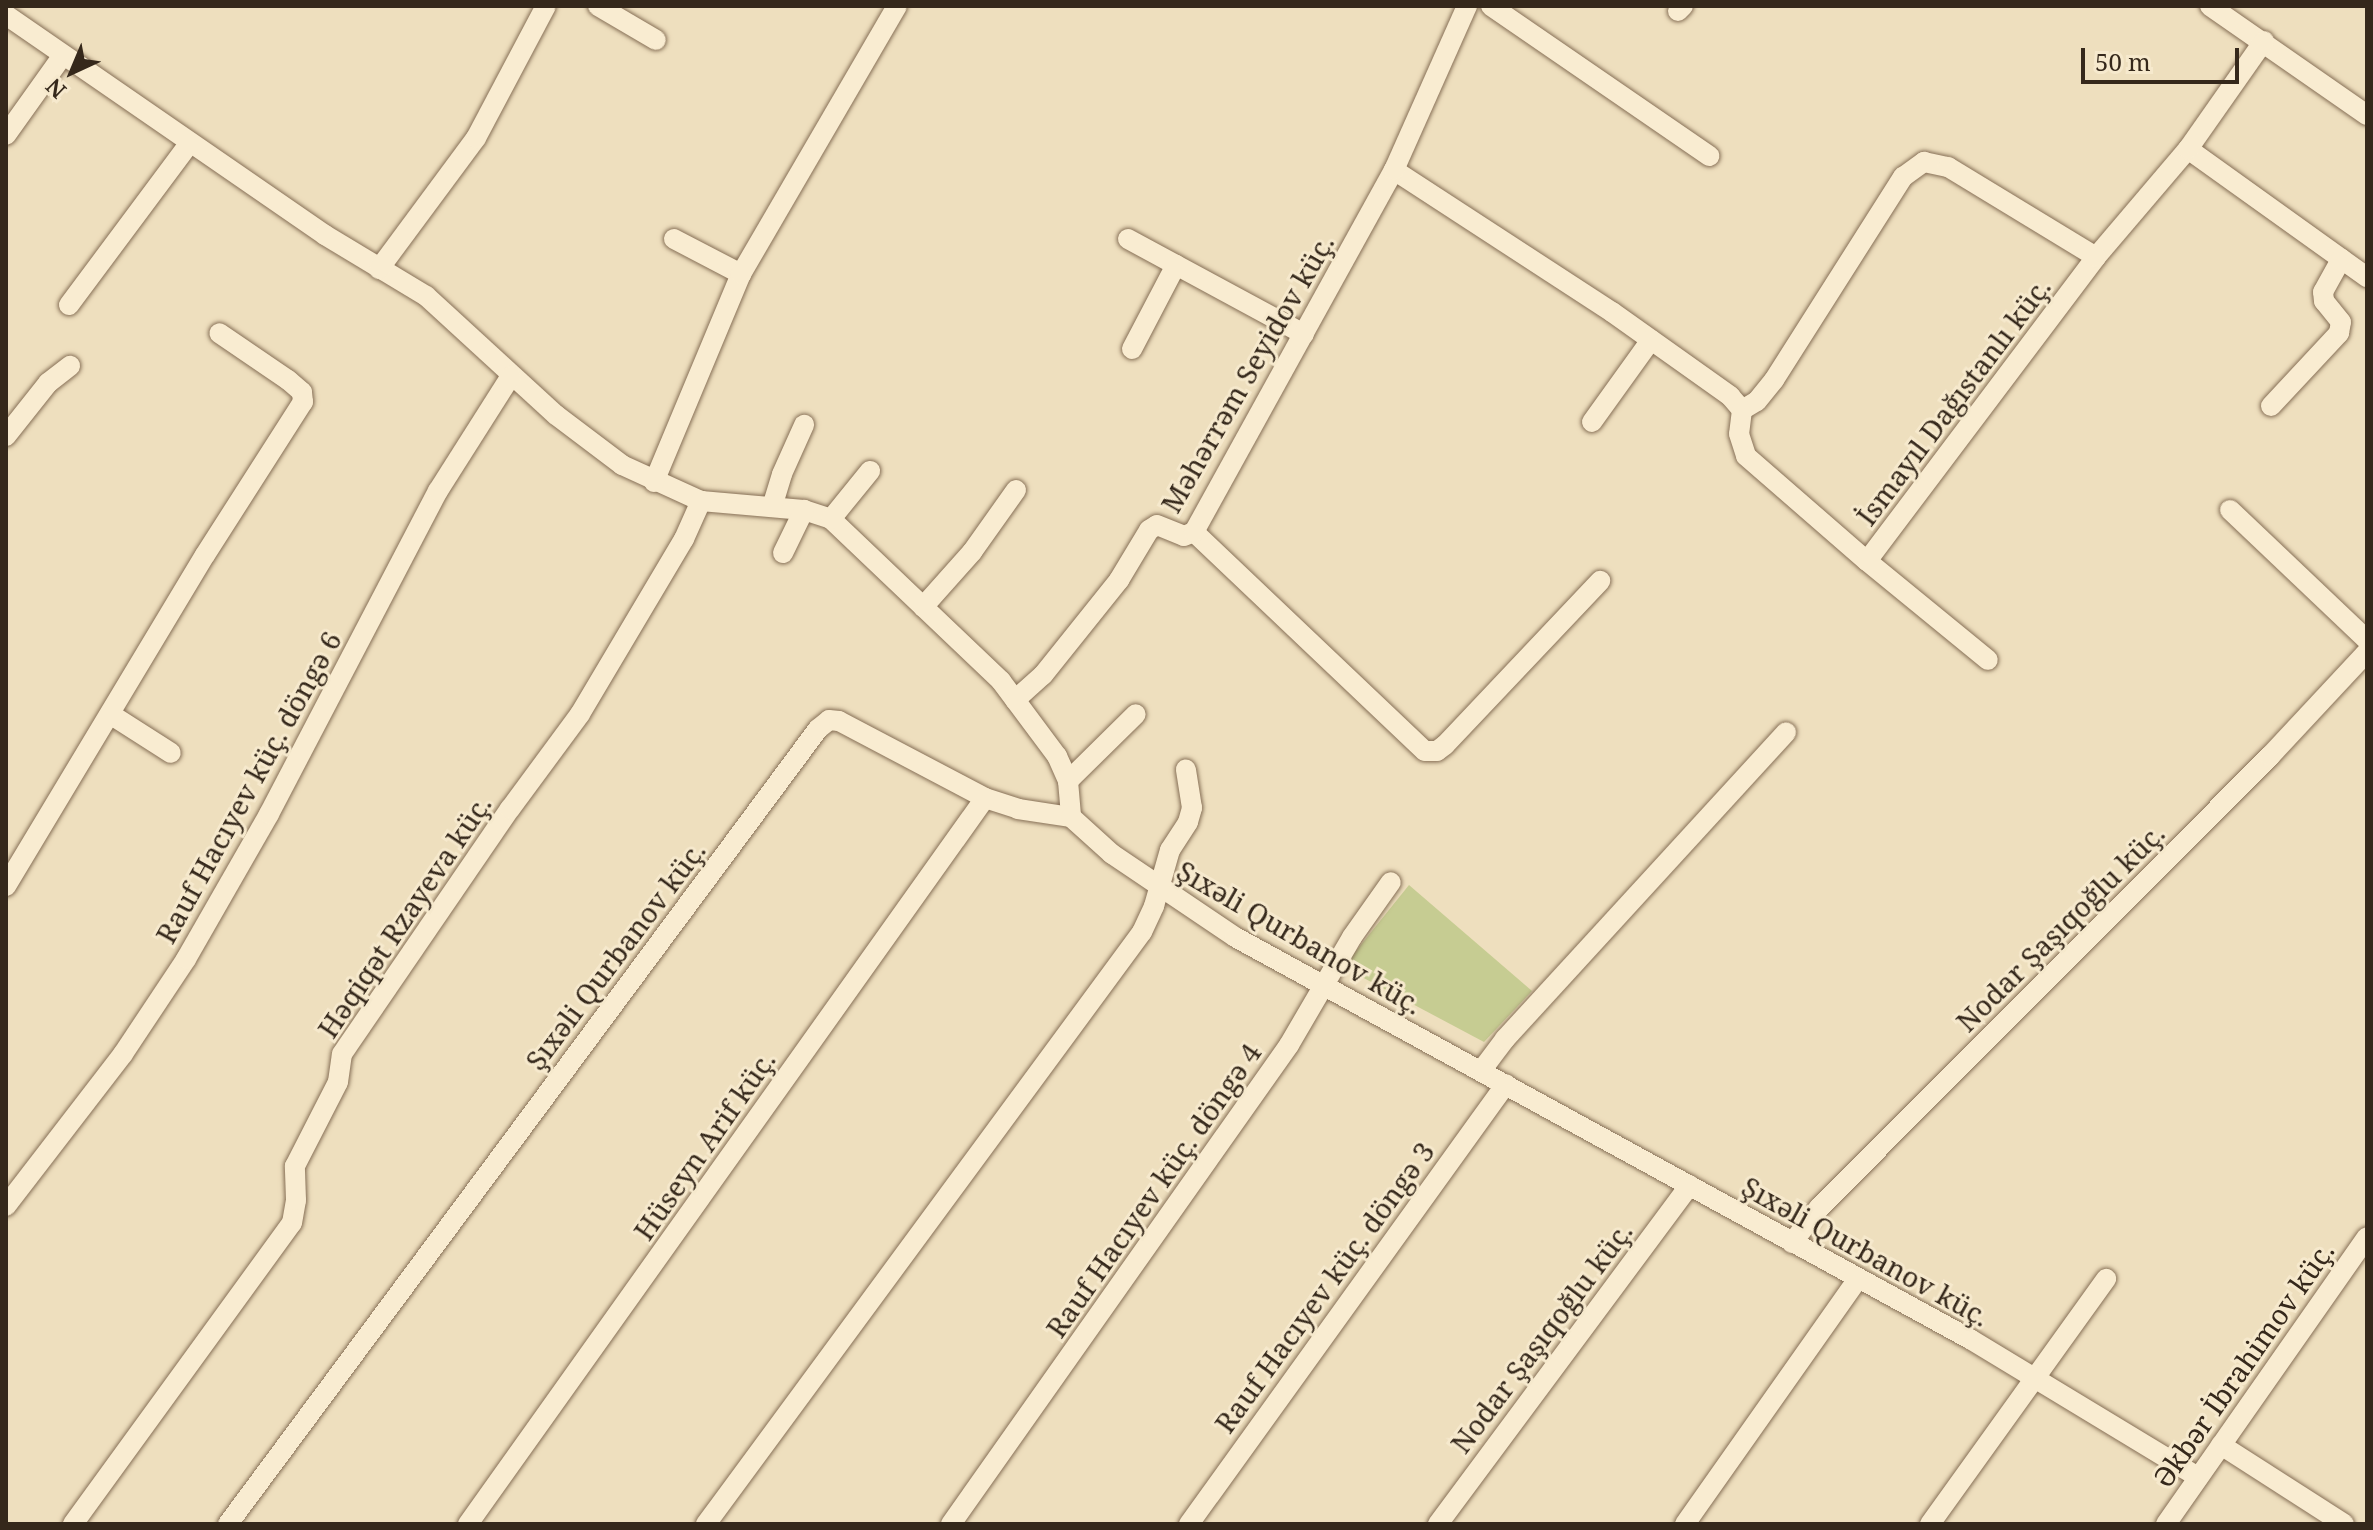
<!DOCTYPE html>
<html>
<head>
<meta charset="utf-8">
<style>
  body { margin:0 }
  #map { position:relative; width:2373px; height:1530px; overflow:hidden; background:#eedfbe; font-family:"Noto Serif",serif }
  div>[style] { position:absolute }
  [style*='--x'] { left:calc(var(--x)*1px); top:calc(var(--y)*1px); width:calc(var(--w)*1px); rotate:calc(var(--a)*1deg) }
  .green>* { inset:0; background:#c6cc92 }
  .roads { filter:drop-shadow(0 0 2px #866f56) drop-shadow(0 0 2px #866f56) }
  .street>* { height:20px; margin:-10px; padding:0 10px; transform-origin:10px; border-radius:10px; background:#f9ecd1 }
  span { translate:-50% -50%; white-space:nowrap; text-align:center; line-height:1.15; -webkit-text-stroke:6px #f6e9cd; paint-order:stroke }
  .street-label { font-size:28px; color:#35281b }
  .frame { position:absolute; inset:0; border:8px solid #35281b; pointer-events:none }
  .north { position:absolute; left:32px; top:32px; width:80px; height:80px; -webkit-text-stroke:6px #f6e9cd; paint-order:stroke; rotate:224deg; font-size:22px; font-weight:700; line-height:32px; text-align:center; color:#35281b }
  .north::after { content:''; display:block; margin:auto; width:28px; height:36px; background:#35281b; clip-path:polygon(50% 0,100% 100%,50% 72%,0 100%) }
  .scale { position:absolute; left:2081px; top:48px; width:158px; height:36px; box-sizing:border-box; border:4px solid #35281b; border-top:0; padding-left:10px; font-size:24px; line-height:28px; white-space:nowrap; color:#35281b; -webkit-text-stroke:6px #f6e9cd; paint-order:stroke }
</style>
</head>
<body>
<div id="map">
  <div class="green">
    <div style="clip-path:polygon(1409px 885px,1532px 991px,1484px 1042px,1343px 967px)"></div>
  </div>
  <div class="roads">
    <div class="street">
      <div style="--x:598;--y:6;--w:67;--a:30.4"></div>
      <div style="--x:1491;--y:6;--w:265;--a:34.5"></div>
      <div style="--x:2210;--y:6;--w:191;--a:34.8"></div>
      <div style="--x:1678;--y:11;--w:7;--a:-45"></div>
      <div style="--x:6;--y:15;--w:388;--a:34.6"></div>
      <div style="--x:325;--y:235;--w:118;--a:31.1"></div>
      <div style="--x:426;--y:296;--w:176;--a:42.5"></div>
      <div style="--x:556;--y:415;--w:83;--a:37.1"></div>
      <div style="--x:622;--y:465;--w:87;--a:24.5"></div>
      <div style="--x:701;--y:501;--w:103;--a:5"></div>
      <div style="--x:804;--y:510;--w:28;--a:18"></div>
      <div style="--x:831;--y:519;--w:235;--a:43.6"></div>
      <div style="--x:1001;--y:681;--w:94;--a:53.3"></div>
      <div style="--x:1057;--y:756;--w:27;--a:66"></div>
      <div style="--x:1068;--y:781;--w:36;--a:85"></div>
      <div style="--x:6;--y:135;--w:98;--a:-54.5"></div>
      <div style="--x:2188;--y:149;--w:220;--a:35.6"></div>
      <div style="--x:1394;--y:170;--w:260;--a:33.1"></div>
      <div style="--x:1612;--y:312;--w:145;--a:35.4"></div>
      <div style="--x:1730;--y:396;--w:18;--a:49"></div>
      <div style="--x:1742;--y:410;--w:24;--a:97"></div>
      <div style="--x:1739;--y:434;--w:23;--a:72"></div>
      <div style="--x:1746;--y:456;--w:160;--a:41"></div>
      <div style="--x:1867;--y:561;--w:381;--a:-53"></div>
      <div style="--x:2096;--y:257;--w:142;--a:-49.6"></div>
      <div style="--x:2188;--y:149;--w:132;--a:-54.9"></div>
      <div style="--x:674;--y:239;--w:76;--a:27.6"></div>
      <div style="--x:1128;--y:239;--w:200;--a:28.4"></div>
      <div style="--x:379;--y:269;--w:163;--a:-53.5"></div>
      <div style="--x:476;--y:138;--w:149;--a:-62.1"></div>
      <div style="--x:69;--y:305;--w:201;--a:-53.3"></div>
      <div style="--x:1132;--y:349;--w:95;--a:-62.4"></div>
      <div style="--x:2271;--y:406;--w:100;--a:-47"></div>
      <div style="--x:2339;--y:333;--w:11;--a:-80"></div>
      <div style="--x:2341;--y:322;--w:27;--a:-129"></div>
      <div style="--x:2324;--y:301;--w:9;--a:-96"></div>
      <div style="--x:2323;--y:292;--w:38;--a:-61"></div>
      <div style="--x:1742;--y:410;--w:17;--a:-31"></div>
      <div style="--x:1757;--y:401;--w:27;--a:-51"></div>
      <div style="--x:1774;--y:380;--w:241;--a:-57.6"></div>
      <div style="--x:1903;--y:177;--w:26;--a:-36"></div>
      <div style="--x:1924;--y:162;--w:25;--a:12"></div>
      <div style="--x:1948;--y:167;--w:173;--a:31.3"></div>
      <div style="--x:1592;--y:422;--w:101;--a:-54.3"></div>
      <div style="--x:6;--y:436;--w:68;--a:-51.6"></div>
      <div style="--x:48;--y:383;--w:28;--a:-38"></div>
      <div style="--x:654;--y:482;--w:225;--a:-67.3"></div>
      <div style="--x:741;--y:274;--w:310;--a:-59.8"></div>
      <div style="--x:772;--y:507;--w:34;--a:-73"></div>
      <div style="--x:782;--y:474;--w:54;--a:-65.8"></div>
      <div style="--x:2230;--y:510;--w:189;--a:43.5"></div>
      <div style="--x:831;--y:519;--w:62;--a:-50.9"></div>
      <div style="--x:1194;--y:532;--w:318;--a:43.5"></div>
      <div style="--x:1425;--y:751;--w:12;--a:0"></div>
      <div style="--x:1437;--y:751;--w:10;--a:-37"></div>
      <div style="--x:1445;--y:745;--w:226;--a:-46.6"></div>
      <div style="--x:783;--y:553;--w:48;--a:-64"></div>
      <div style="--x:1867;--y:561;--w:156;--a:39.3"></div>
      <div style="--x:923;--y:607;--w:74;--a:-48.3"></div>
      <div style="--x:972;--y:552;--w:76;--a:-54.6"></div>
      <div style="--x:1015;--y:700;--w:38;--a:-42"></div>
      <div style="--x:1043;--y:675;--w:122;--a:-51.3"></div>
      <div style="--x:1119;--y:580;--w:58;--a:-59"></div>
      <div style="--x:1149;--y:530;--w:9;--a:-32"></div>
      <div style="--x:1157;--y:525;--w:29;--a:22"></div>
      <div style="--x:1184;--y:536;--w:11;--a:-22"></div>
      <div style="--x:1194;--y:532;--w:414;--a:-61.1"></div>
      <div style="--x:1394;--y:170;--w:180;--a:-66"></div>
      <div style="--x:110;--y:714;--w:72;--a:32.6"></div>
      <div style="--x:1068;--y:781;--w:95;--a:-44.6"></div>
      <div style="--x:6;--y:886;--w:386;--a:-59"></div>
      <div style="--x:205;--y:555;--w:182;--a:-57.4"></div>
      <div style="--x:303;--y:402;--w:10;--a:-96"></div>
      <div style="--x:302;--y:392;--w:18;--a:-139"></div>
      <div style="--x:288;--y:380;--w:83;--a:-145.7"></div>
      <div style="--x:1481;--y:1071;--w:40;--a:-53"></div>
      <div style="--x:1505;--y:1039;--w:416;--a:-47.5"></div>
      <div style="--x:6;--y:1206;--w:192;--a:-52.4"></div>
      <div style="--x:123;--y:1054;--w:114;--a:-56.4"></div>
      <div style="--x:186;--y:959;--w:167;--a:-60.2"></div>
      <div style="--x:269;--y:814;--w:365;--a:-62.4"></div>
      <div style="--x:438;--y:491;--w:136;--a:-57.6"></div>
      <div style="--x:1792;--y:1243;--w:44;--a:-52.4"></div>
      <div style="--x:1819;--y:1208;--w:639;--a:-45.06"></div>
      <div style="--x:2270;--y:756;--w:142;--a:-47"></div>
      <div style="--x:2221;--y:1445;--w:146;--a:32.7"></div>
      <div style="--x:73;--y:1524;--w:372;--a:-54"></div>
      <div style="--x:292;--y:1223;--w:23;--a:-80"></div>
      <div style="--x:296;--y:1200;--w:34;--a:-92"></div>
      <div style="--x:295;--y:1166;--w:94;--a:-62.9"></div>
      <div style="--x:338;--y:1082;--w:28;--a:-82"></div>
      <div style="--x:342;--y:1054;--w:297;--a:-55.6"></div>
      <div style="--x:510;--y:809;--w:118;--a:-53.6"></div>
      <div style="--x:580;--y:714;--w:204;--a:-59.3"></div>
      <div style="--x:684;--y:539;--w:42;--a:-65.9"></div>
      <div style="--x:228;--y:1524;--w:990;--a:-53.42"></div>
      <div style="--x:818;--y:729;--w:14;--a:-39"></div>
      <div style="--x:829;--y:720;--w:10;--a:6"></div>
      <div style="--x:839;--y:721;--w:165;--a:27.8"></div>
      <div style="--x:985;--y:798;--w:35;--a:18"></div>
      <div style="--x:1018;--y:809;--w:54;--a:8.6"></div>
      <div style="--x:1071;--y:817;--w:55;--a:42.1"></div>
      <div style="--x:1112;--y:854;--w:148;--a:34"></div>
      <div style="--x:1235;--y:937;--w:838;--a:28.68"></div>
      <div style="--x:1970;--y:1339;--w:267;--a:31.2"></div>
      <div style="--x:468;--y:1524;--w:891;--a:-54.54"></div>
      <div style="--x:706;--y:1524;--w:735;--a:-53.63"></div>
      <div style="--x:1142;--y:932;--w:29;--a:-65"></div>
      <div style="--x:1154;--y:906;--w:58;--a:-74.1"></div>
      <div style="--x:1170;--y:850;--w:33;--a:-57"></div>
      <div style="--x:1188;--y:822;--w:15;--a:-74"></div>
      <div style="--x:1192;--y:808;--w:39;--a:-99"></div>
      <div style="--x:951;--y:1524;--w:586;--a:-54.79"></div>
      <div style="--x:1289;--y:1045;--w:125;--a:-59.7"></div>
      <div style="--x:1352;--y:937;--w:67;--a:-54.7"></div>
      <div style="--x:1189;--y:1524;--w:542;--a:-54.23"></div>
      <div style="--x:1438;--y:1524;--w:422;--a:-53.4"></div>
      <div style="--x:1685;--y:1524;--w:300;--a:-54.8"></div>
      <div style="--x:1930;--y:1524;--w:302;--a:-54.3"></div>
      <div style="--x:2166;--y:1524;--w:350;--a:-55"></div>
    </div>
  </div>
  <div class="street-label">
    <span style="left:1247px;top:373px;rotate:-60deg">Məhərrəm Seyidov küç.</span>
    <span style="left:1953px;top:401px;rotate:-53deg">İsmayıl Dağıstanlı küç.</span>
    <span style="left:248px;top:787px;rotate:-61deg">Rauf Hacıyev küç. döngə 6</span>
    <span style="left:404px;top:916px;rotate:-56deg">Həqiqət Rzayeva küç.</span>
    <span style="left:2060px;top:927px;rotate:-45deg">Nodar Şaşıqoğlu küç.</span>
    <span style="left:1300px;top:937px;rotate:30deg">Şıxəli Qurbanov küç.</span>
    <span style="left:615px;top:955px;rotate:-53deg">Şıxəli Qurbanov küç.</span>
    <span style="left:704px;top:1145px;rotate:-55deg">Hüseyn Arif küç.</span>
    <span style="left:1153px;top:1190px;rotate:-55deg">Rauf Hacıyev küç. döngə 4</span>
    <span style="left:1866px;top:1251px;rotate:29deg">Şıxəli Qurbanov küç.</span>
    <span style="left:1324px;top:1287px;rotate:-54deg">Rauf Hacıyev küç. döngə 3</span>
    <span style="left:1541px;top:1337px;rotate:-53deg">Nodar Şaşıqoğlu küç.</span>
    <span style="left:2243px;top:1364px;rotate:-55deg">Əkbər İbrahimov küç.</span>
  </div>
  <div class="frame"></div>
  <div class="north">N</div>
  <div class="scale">50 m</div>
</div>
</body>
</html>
